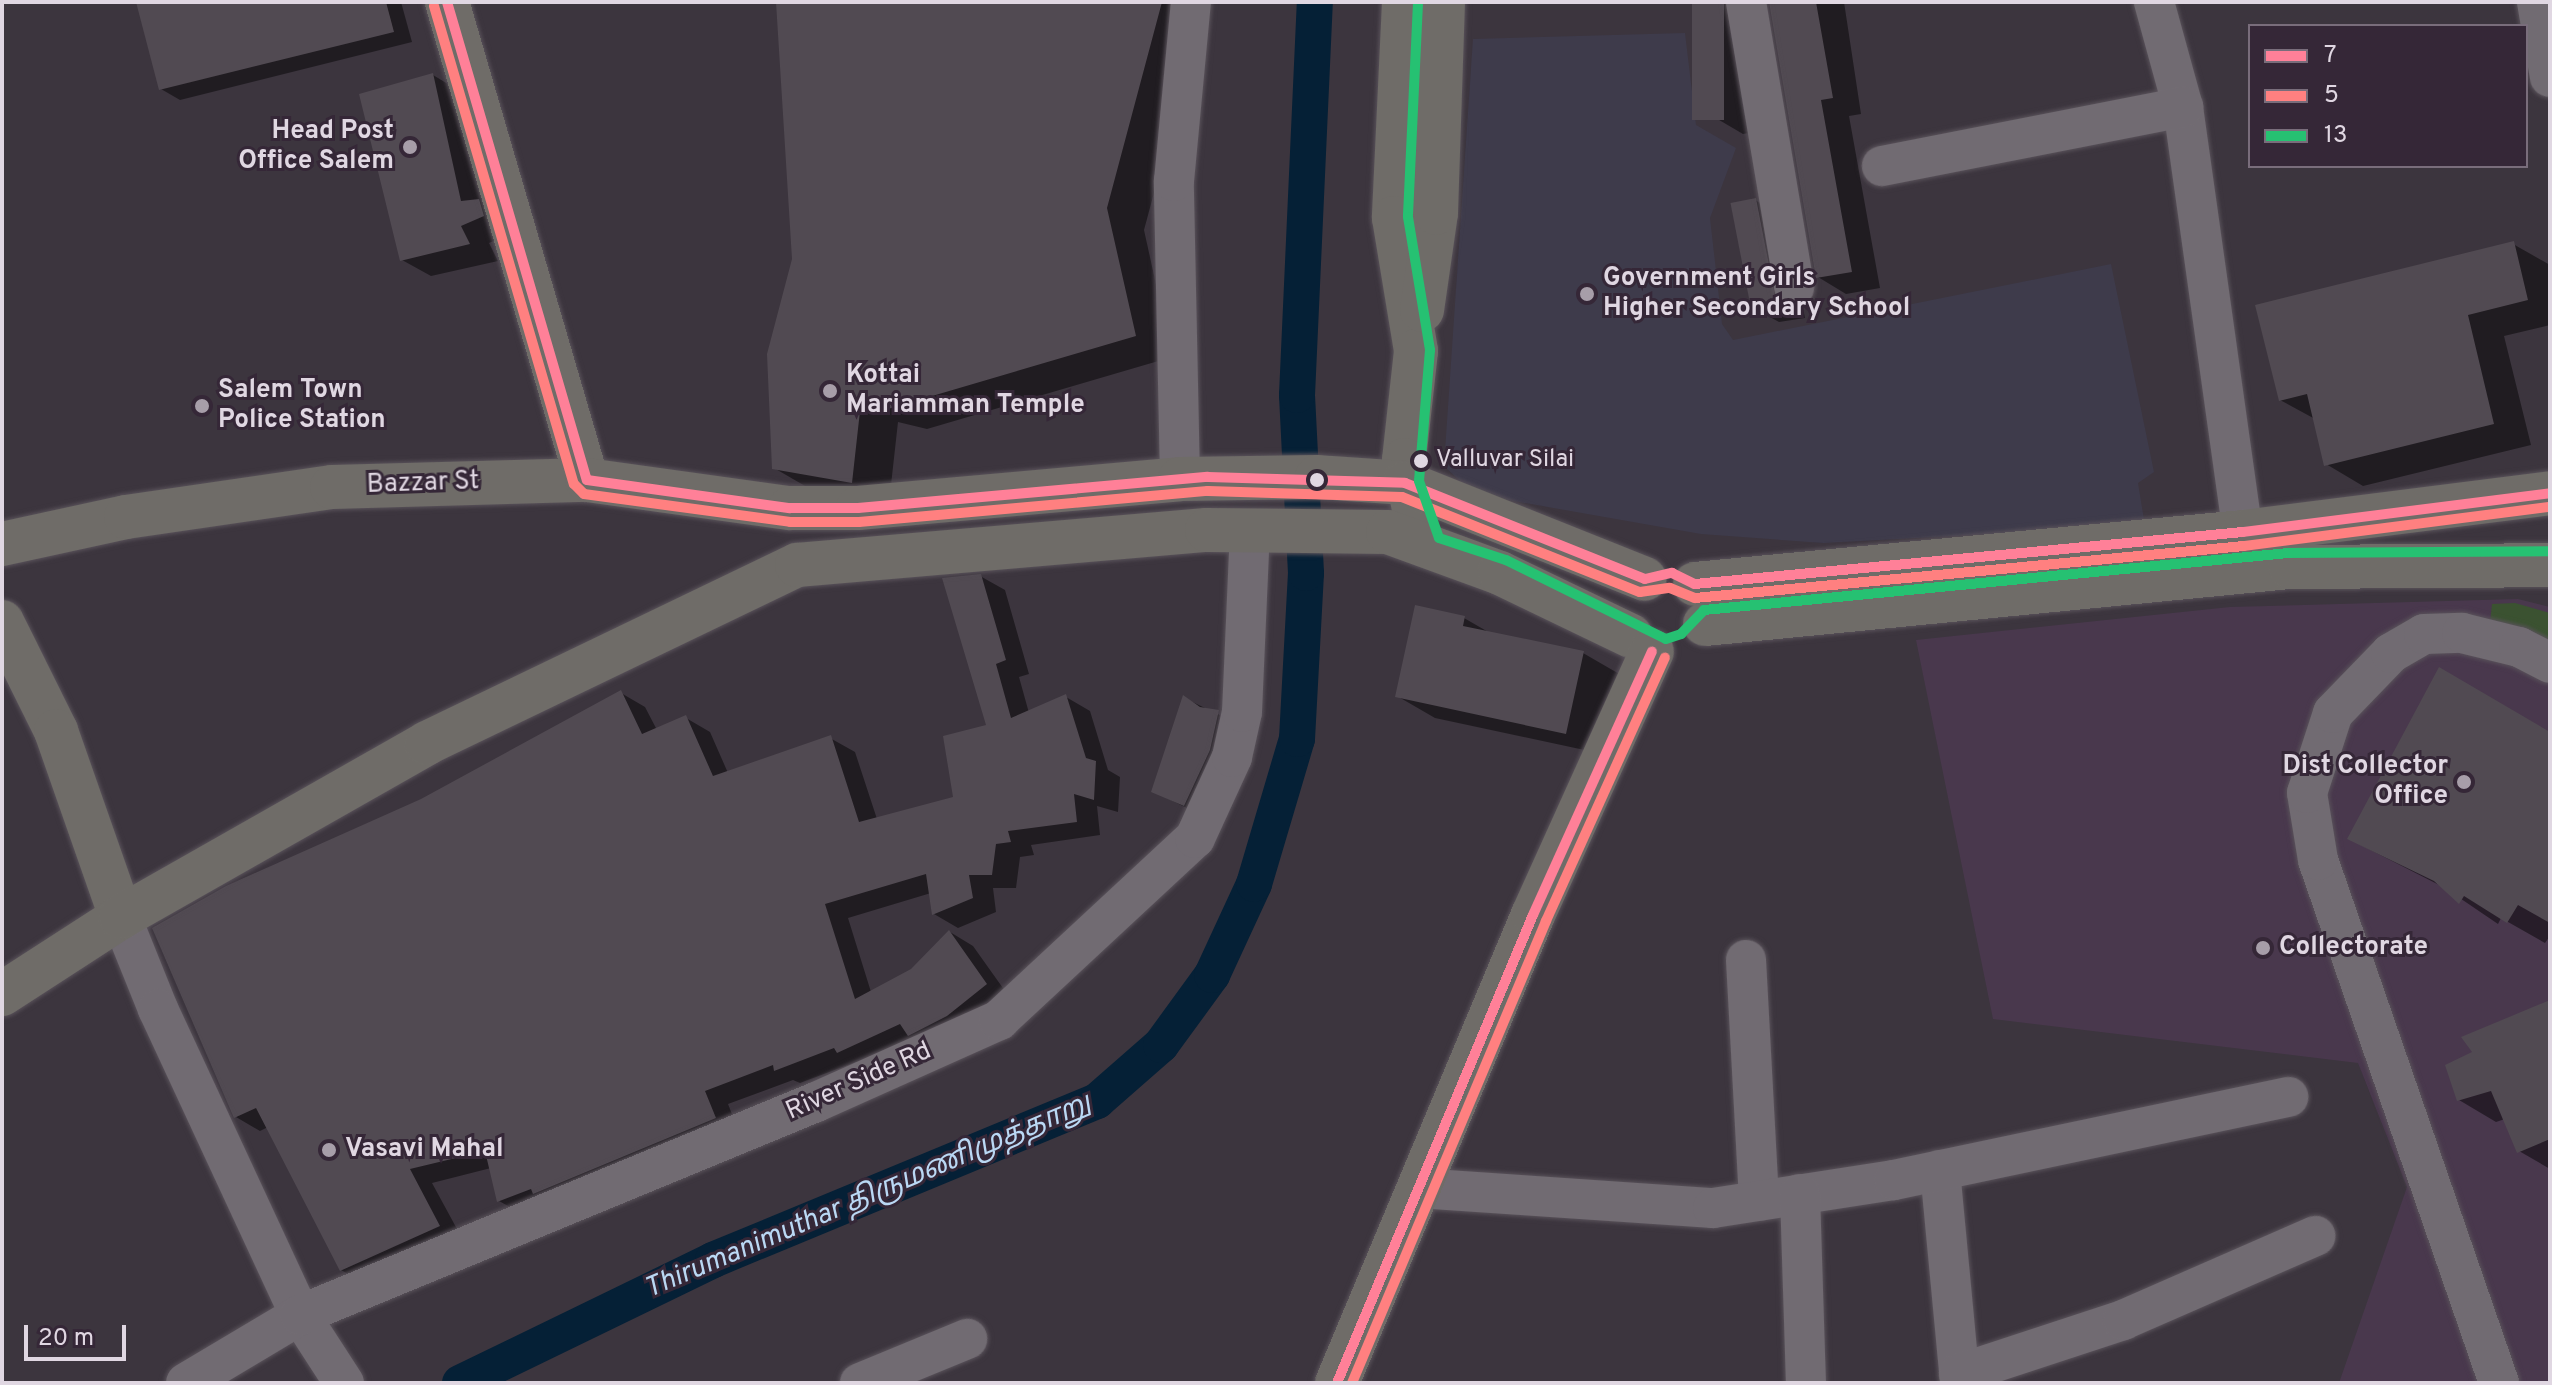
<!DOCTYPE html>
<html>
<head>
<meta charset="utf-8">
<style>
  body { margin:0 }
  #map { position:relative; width:2552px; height:1385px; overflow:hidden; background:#3c353e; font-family:Overpass,"Noto Sans Tamil",sans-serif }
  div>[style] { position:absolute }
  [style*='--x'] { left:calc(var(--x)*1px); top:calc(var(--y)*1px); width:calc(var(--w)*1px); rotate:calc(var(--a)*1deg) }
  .built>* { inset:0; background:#49384d }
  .education>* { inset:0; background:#3e3b4b }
  .green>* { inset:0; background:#3b5231 }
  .shadow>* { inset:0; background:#0007 }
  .canal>* { height:36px; margin:-18px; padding:0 18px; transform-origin:18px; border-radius:18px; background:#052036 }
  .building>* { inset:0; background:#514a52; transform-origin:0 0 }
  .roads { filter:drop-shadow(0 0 2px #59525a) drop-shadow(0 0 2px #59525a) }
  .minor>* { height:40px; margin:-20px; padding:0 20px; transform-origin:20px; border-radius:20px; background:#716b72 }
  .major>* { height:44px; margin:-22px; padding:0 22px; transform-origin:22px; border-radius:22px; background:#6f6c68 }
  .bus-1>* { height:10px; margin:-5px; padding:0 5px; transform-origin:5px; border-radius:5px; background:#ff8098 }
  .bus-2>* { height:10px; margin:-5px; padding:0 5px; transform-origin:5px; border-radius:5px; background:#ff8080 }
  .bus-3>* { height:10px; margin:-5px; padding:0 5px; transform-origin:5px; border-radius:5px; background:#26c172 }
  .dots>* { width:22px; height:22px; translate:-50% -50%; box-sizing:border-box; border:4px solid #352737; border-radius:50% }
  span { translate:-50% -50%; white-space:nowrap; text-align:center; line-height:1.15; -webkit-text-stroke:6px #352737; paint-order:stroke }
  .bus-label { font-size:24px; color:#e0d7e2 }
  .left { translate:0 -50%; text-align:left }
  .poi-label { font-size:26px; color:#e0d7e2; font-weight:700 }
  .right { translate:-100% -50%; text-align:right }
  .street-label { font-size:26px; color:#e0d7e2 }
  .water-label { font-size:28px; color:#bad8f4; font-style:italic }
  .frame { position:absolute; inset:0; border:4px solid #e0d7e2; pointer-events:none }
  .legend { position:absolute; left:2248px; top:24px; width:280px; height:144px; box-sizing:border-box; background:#352737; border:2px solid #796d7b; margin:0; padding:10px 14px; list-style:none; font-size:24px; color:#e0d7e2 }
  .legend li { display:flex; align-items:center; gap:16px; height:40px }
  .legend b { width:40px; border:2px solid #796d7b }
  .scale { position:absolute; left:24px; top:1325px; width:102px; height:36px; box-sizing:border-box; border:4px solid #e0d7e2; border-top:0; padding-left:10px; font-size:24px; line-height:28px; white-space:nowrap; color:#e0d7e2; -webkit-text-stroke:6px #352737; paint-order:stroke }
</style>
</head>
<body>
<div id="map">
  <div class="built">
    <div style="clip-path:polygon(2518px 599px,2550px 607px,2550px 1383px,2339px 1383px,2407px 1187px,2358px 1063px,1993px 1019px,1916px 640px,2230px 607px)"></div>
  </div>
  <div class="education">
    <div style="clip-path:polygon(1685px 33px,1696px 125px,1736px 148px,1710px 218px,1722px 324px,1733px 340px,2111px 264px,2154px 472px,2138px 483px,2145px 526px,1823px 543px,1701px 534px,1474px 494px,1444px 466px,1473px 39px)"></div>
  </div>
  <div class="green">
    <div style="clip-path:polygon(2515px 603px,2550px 613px,2550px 652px,2490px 623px,2492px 604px)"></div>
  </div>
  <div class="shadow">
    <div style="clip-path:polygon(138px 2px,401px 2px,412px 42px,180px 100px,161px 89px)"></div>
    <div style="clip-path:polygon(778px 2px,1181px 2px,1199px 25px,1144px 230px,1172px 357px,927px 429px,898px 422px,889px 503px,812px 490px,774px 468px,794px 259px)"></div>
    <div style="clip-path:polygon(1694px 2px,1759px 2px,1769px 129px,1743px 134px,1714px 117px)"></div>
    <div style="clip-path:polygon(1771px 2px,1844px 2px,1861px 114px,1849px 116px,1880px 288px,1846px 294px,1818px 277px)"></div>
    <div style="clip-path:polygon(433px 75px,461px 92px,512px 233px,489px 243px,498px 261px,431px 276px,402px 260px)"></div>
    <div style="clip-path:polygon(1755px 200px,1784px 217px,1805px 318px,1779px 322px,1750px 306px)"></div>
    <div style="clip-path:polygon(2513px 244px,2550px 265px,2550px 325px,2504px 336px,2531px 445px,2363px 486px,2326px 464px,2315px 419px,2280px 400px)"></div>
    <div style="clip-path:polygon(980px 576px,1005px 590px,1029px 674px,1019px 677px,1029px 713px,1066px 697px,1090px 711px,1108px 770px,1120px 777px,1118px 812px,1097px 806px,1100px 835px,1031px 845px,1034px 855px,1020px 857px,1016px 888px,993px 888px,996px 912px,958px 928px,934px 914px,931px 893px,848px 918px,871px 992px,912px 970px,950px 932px,973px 946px,1010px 998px,863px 1066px,856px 1062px,800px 1083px,793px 1080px,728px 1104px,739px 1132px,523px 1214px,499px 1201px,491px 1168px,432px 1183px,463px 1240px,366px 1284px,341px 1270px,268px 1127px,260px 1131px,236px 1117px,422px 801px,621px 693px,645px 707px,657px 730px,686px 718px,710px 732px,728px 773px,830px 738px,855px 752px,877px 819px,955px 798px,988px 726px)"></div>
    <div style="clip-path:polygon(1464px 618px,1490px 633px,1583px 653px,1621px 675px,1603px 754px,1435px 718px,1397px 696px)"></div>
    <div style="clip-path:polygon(1184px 698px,1247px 728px,1213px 821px,1153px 791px)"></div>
    <div style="clip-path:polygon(2550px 734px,2550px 936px,2545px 943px,2501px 918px,2498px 924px,2445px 888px,2349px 839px)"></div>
    <div style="clip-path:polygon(2550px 1002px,2550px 1169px,2519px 1151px,2505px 1119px,2496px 1122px,2459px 1100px,2475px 1053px)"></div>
  </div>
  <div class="canal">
    <div style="--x:460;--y:1383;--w:281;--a:-25.9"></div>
    <div style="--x:713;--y:1260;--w:416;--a:-22.5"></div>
    <div style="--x:1097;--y:1101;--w:85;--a:-41.2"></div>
    <div style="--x:1161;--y:1045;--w:87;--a:-53.9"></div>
    <div style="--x:1212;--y:975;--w:100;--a:-65.2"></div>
    <div style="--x:1254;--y:884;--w:151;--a:-73.5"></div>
    <div style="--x:1297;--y:739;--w:166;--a:-86.9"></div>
    <div style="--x:1306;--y:573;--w:178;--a:-92.9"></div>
    <div style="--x:1297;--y:395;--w:393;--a:-87.4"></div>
  </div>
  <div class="building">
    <div style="clip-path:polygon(136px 2px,386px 2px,394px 32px,159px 90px)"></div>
    <div style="clip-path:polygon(776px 2px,1162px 2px,1107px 208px,1136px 336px,888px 409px,861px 402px,852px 483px,772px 469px,767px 354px,792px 259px)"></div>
    <div style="left:1692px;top:2px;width:32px;height:118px"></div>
    <div style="clip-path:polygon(1769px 2px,1816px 2px,1833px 98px,1821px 100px,1852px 272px,1816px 278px)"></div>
    <div style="clip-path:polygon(433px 73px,461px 201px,479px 199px,484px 216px,461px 226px,470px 244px,400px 261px,359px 94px)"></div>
    <div style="left:1756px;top:198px;width:106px;height:26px;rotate:79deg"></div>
    <div style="clip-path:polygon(2514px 241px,2528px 300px,2468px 315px,2494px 424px,2324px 466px,2307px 394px,2279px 401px,2255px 305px)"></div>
    <div style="clip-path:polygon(981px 574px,1006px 660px,996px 664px,1011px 718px,1066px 694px,1086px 758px,1096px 761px,1094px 800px,1074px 794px,1077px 822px,1008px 831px,1011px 842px,996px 844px,992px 875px,969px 875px,973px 898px,932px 915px,926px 874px,825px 904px,855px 999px,911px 969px,949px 930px,987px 984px,947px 1016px,908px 1036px,900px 1024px,837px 1053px,834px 1048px,774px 1071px,773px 1065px,705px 1091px,716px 1118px,533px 1194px,531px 1189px,497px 1202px,485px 1151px,410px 1169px,440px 1226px,340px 1271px,256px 1108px,234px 1118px,152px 928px,226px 886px,421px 799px,621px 690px,642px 734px,686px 715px,713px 776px,831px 735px,859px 822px,953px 797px,943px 736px,986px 725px,942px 578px)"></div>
    <div style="clip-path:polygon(1415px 605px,1465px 616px,1463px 626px,1584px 651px,1566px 734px,1395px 697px)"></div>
    <div style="clip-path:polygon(2439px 667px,2550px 732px,2550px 923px,2518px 905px,2507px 923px,2464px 896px,2459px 904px,2434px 881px,2347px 839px)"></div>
    <div style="clip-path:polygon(1183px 695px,1200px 707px,1219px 710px,1210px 750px,1184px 806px,1151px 792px)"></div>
    <div style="clip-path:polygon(2550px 1000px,2550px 1139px,2517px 1153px,2491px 1091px,2457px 1101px,2445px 1065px,2472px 1052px,2461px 1037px)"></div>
  </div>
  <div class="roads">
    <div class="minor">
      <div style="--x:1746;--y:2;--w:289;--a:80.4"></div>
      <div style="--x:2154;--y:2;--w:109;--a:74.6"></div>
      <div style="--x:2183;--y:107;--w:429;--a:82"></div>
      <div style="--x:2537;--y:2;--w:76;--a:80.2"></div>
      <div style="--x:1882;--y:166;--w:307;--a:-11.1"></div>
      <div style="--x:1180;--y:479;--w:298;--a:-91.2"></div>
      <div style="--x:1174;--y:181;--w:180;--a:-84.6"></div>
      <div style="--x:121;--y:917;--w:99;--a:68.1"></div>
      <div style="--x:158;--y:1009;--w:337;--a:65.1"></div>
      <div style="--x:300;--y:1315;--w:81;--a:57.1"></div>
      <div style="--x:1746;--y:960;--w:241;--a:86.9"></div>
      <div style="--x:1940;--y:1170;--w:214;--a:84.6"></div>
      <div style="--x:1418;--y:1188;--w:296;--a:3.9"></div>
      <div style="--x:1713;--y:1208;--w:183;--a:-8.8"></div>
      <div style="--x:1894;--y:1180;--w:403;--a:-11.9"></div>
      <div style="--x:1800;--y:1194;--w:189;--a:88.2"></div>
      <div style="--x:1959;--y:1374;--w:173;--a:-18.2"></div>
      <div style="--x:2123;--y:1320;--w:210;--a:-23.6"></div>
      <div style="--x:186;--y:1383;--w:133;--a:-30.8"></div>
      <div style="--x:300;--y:1315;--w:558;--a:-22.43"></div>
      <div style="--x:816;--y:1102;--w:201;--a:-24.1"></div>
      <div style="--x:999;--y:1020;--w:267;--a:-42.9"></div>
      <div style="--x:1195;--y:838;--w:89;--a:-65.4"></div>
      <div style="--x:1232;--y:757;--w:46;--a:-77.5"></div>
      <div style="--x:1242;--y:712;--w:181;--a:-87.5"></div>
      <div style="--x:860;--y:1383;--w:116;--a:-22.4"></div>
      <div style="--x:2499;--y:1383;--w:553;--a:-109.09"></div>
      <div style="--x:2318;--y:860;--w:68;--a:-99.3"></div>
      <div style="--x:2307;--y:793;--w:84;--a:-72"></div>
      <div style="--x:2333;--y:713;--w:83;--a:-46"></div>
      <div style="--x:2391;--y:653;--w:38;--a:-30"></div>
      <div style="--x:2424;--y:634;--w:38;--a:-2"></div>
      <div style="--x:2462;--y:633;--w:59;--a:13.8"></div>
      <div style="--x:2519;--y:647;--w:35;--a:27"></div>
    </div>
    <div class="major">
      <div style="--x:447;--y:2;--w:498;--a:73.7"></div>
      <div style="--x:1404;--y:2;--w:216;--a:92.7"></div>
      <div style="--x:1394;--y:218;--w:135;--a:80.6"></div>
      <div style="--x:1416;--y:351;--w:110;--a:96.3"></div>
      <div style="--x:1404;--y:460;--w:50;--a:78.5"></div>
      <div style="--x:1422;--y:310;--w:98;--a:-81.8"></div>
      <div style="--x:1436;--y:213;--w:211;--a:-88.1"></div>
      <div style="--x:2;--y:544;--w:127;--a:-12.3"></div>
      <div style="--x:126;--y:517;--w:208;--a:-8.3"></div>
      <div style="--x:332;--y:487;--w:255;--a:-1.6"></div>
      <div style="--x:587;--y:480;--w:205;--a:7.9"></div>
      <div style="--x:790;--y:508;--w:68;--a:0"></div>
      <div style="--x:858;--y:508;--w:323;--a:-5.1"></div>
      <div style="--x:1180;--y:479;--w:137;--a:-0.8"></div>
      <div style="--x:1317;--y:477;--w:88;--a:3.9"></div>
      <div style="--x:1405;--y:483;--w:258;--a:21.8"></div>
      <div style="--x:1695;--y:584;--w:550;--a:-5.42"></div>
      <div style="--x:2243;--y:532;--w:309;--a:-7.2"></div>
      <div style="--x:2;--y:622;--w:122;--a:63.6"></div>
      <div style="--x:56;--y:731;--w:197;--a:70.7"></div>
      <div style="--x:1705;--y:624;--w:588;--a:-5.57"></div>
      <div style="--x:2290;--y:567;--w:260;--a:-0.4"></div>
      <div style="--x:2;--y:994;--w:142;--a:-32.9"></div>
      <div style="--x:121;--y:917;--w:352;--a:-29.6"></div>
      <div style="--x:427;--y:743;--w:411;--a:-25.7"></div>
      <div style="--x:797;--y:565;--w:411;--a:-4.9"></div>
      <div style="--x:1207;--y:530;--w:181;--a:0.6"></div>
      <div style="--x:1388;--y:532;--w:119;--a:20.1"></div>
      <div style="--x:1500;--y:573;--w:145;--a:25.7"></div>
      <div style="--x:1337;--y:1383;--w:507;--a:-67.28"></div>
      <div style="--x:1533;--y:915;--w:289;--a:-65.7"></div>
    </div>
  </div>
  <div class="bus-1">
    <div style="--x:447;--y:2;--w:498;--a:73.7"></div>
    <div style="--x:587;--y:480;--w:205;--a:7.9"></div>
    <div style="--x:790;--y:508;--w:68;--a:0"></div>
    <div style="--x:858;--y:508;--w:351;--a:-5.1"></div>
    <div style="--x:1208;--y:477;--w:197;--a:1.7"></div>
    <div style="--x:1405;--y:483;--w:258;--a:21.8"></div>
    <div style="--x:1645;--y:579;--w:28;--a:-13"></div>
    <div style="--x:1672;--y:573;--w:25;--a:26"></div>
    <div style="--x:1695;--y:584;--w:550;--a:-5.42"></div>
    <div style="--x:2243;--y:532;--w:309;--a:-7.2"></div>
    <div style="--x:1337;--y:1383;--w:507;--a:-67.28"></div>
    <div style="--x:1533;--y:915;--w:289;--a:-65.7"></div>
  </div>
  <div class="bus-2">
    <div style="--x:434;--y:6;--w:498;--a:73.7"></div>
    <div style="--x:574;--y:484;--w:14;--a:45"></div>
    <div style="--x:584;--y:494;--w:208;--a:7.7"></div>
    <div style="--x:790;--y:522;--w:69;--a:0"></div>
    <div style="--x:859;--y:522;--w:350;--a:-5.1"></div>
    <div style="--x:1208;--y:491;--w:194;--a:1.8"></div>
    <div style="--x:1402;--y:497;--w:256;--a:21.8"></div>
    <div style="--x:1640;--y:592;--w:30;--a:-8"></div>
    <div style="--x:1670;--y:588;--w:27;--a:22"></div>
    <div style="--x:1695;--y:598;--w:551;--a:-5.41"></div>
    <div style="--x:2244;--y:546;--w:308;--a:-7.3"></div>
    <div style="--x:1352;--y:1383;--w:501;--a:-67.22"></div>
    <div style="--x:1546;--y:921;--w:289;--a:-65.7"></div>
  </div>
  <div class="bus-3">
    <div style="--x:1418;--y:3;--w:214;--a:92.7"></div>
    <div style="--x:1408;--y:217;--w:135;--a:80.6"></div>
    <div style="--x:1430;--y:350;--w:131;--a:94.8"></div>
    <div style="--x:1419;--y:481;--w:60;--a:70.7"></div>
    <div style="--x:1439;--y:538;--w:71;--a:18.2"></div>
    <div style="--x:1506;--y:560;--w:178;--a:26.3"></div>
    <div style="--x:1666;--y:639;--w:16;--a:-18"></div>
    <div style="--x:1681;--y:634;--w:33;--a:-46"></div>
    <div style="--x:1704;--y:610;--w:588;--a:-5.57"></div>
    <div style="--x:2289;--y:553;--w:261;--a:-0.4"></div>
  </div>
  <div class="dots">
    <div style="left:410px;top:147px;background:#a79ea9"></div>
    <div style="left:1587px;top:294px;background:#a79ea9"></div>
    <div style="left:830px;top:391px;background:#a79ea9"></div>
    <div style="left:202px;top:406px;background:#a79ea9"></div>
    <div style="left:1421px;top:461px;background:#e0d7e2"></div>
    <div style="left:1317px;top:480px;background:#e0d7e2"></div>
    <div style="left:2464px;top:782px;background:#a79ea9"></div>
    <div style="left:2263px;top:948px;background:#a79ea9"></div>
    <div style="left:329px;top:1150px;background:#a79ea9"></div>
  </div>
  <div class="bus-label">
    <span class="left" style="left:1436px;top:461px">Valluvar Silai</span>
  </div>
  <div class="poi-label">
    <span class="right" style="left:394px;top:147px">Head Post<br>Office Salem</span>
    <span class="left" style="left:1603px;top:294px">Government Girls<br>Higher Secondary School</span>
    <span class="left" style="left:846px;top:391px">Kottai<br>Mariamman Temple</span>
    <span class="left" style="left:218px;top:406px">Salem Town<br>Police Station</span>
    <span class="right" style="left:2448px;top:782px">Dist Collector<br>Office</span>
    <span class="left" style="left:2279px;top:948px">Collectorate</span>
    <span class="left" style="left:345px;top:1150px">Vasavi Mahal</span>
  </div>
  <div class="street-label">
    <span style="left:423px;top:484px;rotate:-2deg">Bazzar St</span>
    <span style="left:859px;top:1082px;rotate:-24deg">River Side Rd</span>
  </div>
  <div class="water-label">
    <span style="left:868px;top:1197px;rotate:-23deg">Thirumanimuthar திருமணிமுத்தாறு</span>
  </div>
  <div class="frame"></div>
  <ul class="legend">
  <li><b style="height:10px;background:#ff8098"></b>7</li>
  <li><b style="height:10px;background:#ff8080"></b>5</li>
  <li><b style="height:10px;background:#26c172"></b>13</li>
  </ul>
  <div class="scale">20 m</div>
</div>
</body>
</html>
